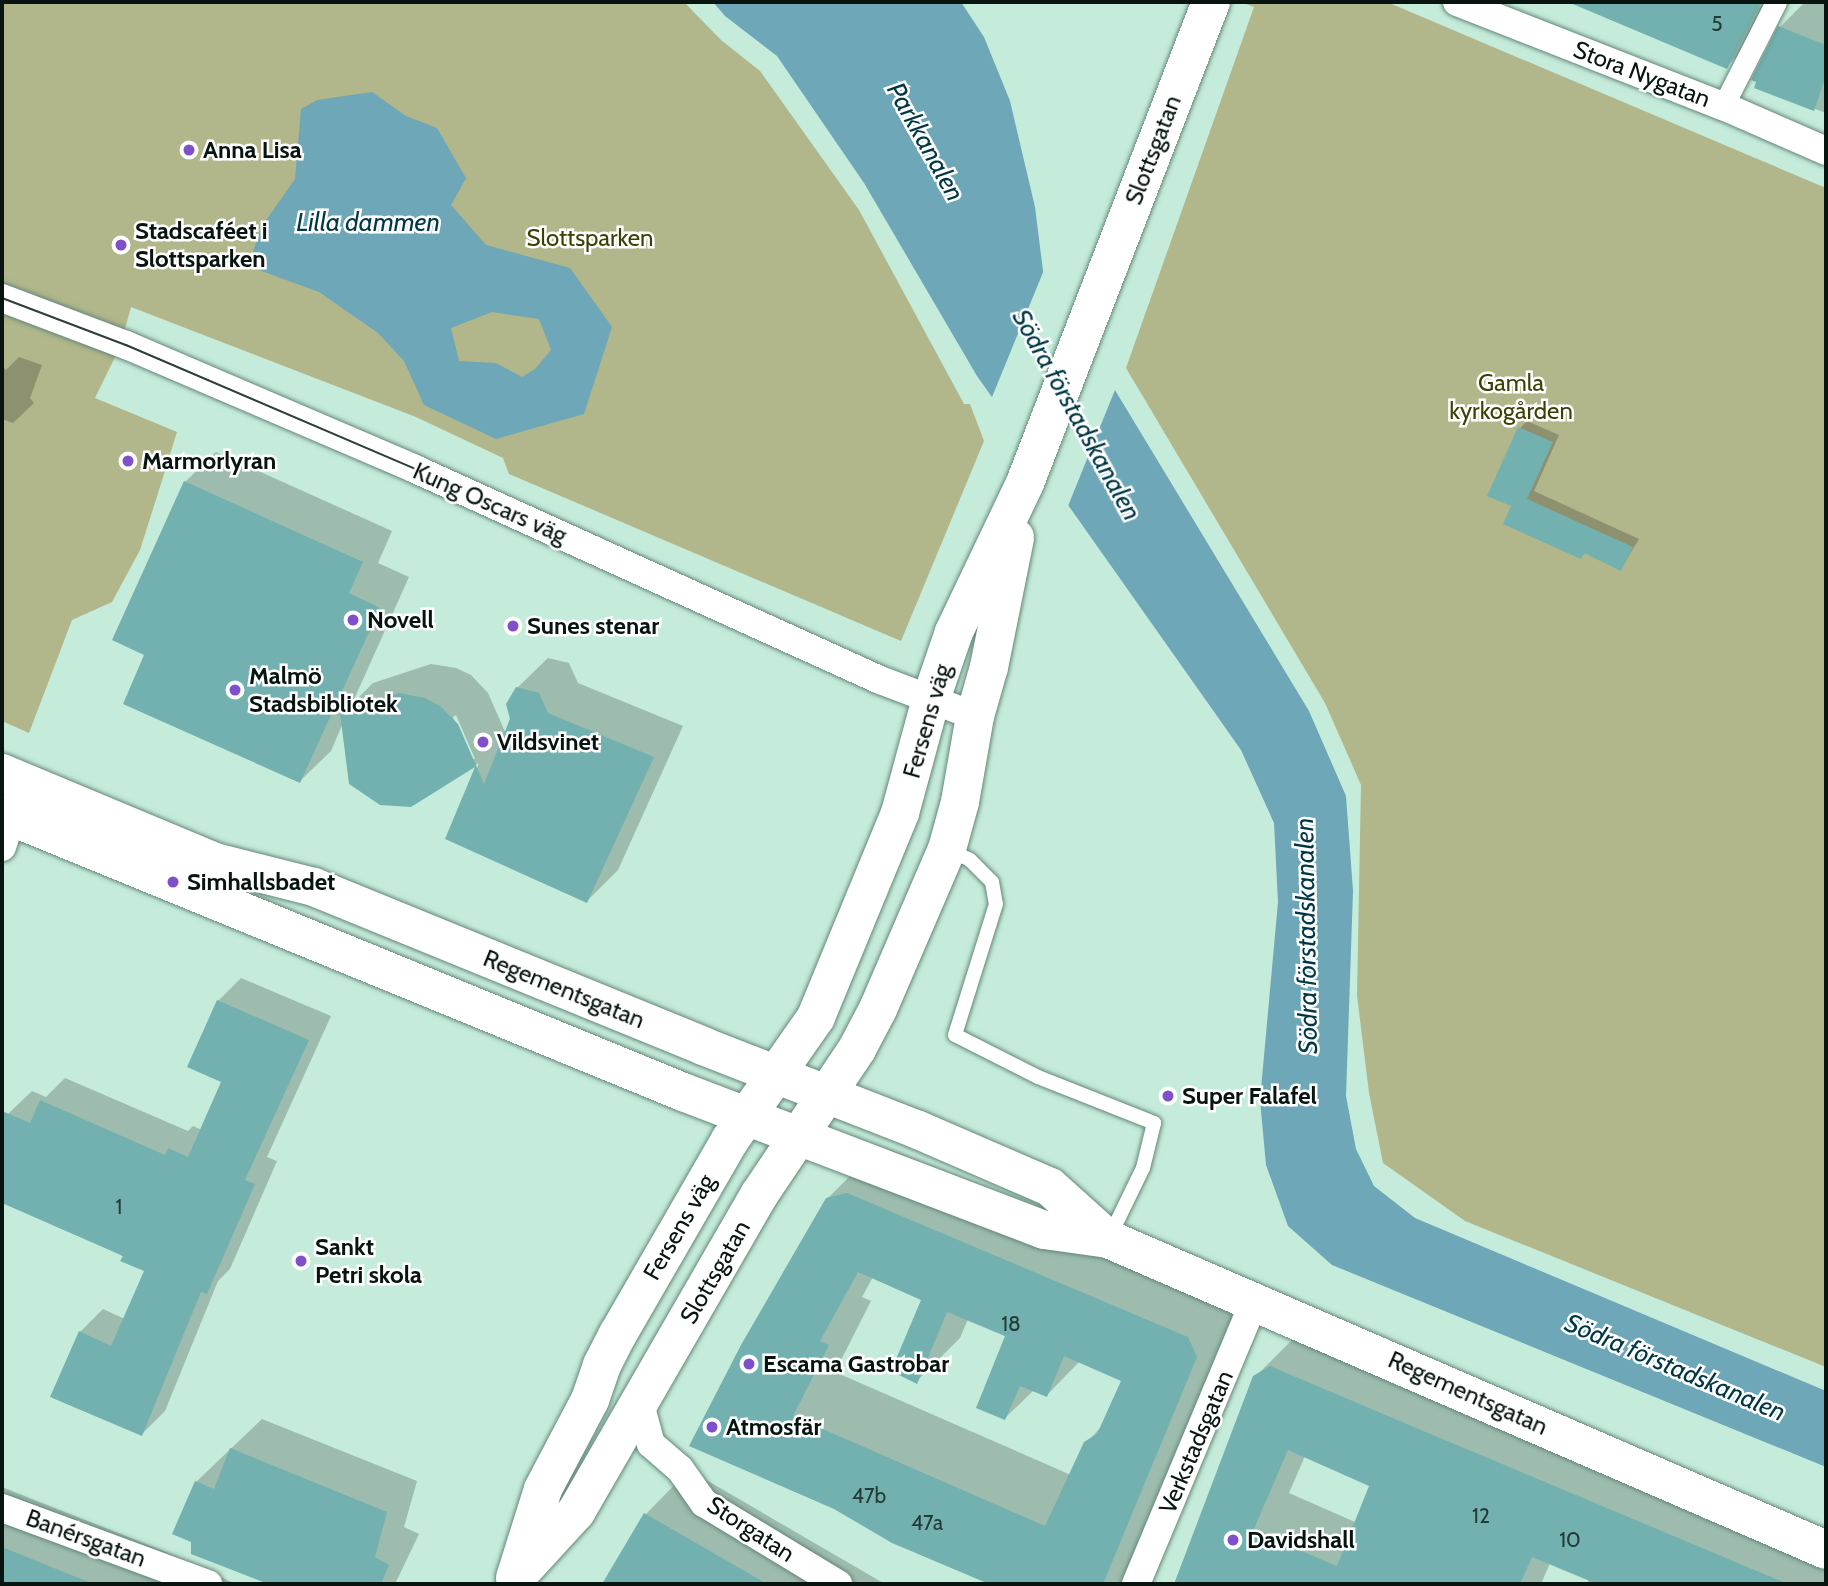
<!DOCTYPE html>
<html>
<head>
<meta charset="utf-8">
<style>
  body { margin:0 }
  #map { position:relative; width:1828px; height:1586px; overflow:hidden; background:#c5ebda; font-family:Cabin,sans-serif }
  div>[style] { position:absolute }
  [style*='--x'] { left:calc(var(--x)*1px); top:calc(var(--y)*1px); width:calc(var(--w)*1px); rotate:calc(var(--a)*1deg) }
  .green>* { inset:0; background:#b1b68b }
  .water>* { inset:0; background:#6da7b8 }
  .pier>* { inset:0; background:#c5ebda }
  .shadow>* { inset:0; background:#0003 }
  .building>* { inset:0; background:#72b1af }
  .roads { filter:drop-shadow(0 0 2px #648778) drop-shadow(0 0 2px #648778) }
  .service>* { height:14px; margin:-7px; padding:0 7px; transform-origin:7px; border-radius:7px; background:#fff }
  .pedestrian>* { height:21px; margin:-10.5px; padding:0 10.5px; transform-origin:10.5px; border-radius:10.5px; background:#fff }
  .minor>* { height:28px; margin:-14px; padding:0 14px; transform-origin:14px; border-radius:14px; background:#fff }
  .secondary>* { height:38px; margin:-19px; padding:0 19px; transform-origin:19px; border-radius:19px; background:#fff }
  .tram>* { height:2px; margin:-1px; padding:0 1px; transform-origin:1px; border-radius:1px; background:#2c3e37 }
  .dots>* { width:19px; height:19px; translate:-50% -50%; box-sizing:border-box; border:4px solid #fff; border-radius:50% }
  span { translate:-50% -50%; white-space:nowrap; text-align:center; line-height:1.15; -webkit-text-stroke:5px #fff; paint-order:stroke }
  .number-label { font-size:21px; color:#223b37 }
  .number-label span { -webkit-text-stroke-width:0 }
  .street-label { font-size:24px; color:#07140f }
  .poi-label { font-size:24px; color:#07140f; font-weight:700 }
  .left { translate:0 -50%; text-align:left }
  .park-label { font-size:24px; color:#3d4005 }
  .water-label { font-size:26px; color:#003744; font-style:italic }
  .frame { position:absolute; inset:0; border:4px solid #07140f; pointer-events:none }
</style>
</head>
<body>
<div id="map">
  <div class="green">
    <div style="clip-path:polygon(2px 2px,684px 2px,721px 40px,760px 71px,859px 210px,964px 404px,970px 404px,984px 441px,901px 641px,509px 474px,503px 458px,416px 417px,131px 307px,120px 347px,95px 398px,177px 432px,159px 490px,140px 550px,112px 602px,72px 620px,29px 733px,2px 721px)"></div>
    <div style="clip-path:polygon(1241px 2px,1387px 2px,1826px 188px,1826px 1367px,1465px 1221px,1383px 1163px,1369px 1093px,1357px 995px,1361px 785px,1325px 703px,1126px 368px,1254px 7px)"></div>
  </div>
  <div class="water">
    <div style="clip-path:polygon(713px 2px,961px 2px,984px 37px,1010px 101px,1035px 207px,1043px 271px,1309px 711px,1346px 796px,1353px 891px,1346px 1096px,1356px 1149px,1374px 1186px,1415px 1218px,1826px 1391px,1826px 1467px,1332px 1265px,1288px 1226px,1266px 1165px,1260px 1100px,1278px 902px,1274px 823px,1241px 750px,977px 376px,864px 183px,777px 56px,725px 16px)"></div>
    <div style="clip-path:polygon(evenodd,372px 92px,406px 116px,437px 128px,466px 178px,451px 205px,486px 245px,570px 268px,612px 327px,584px 414px,496px 439px,424px 405px,404px 361px,378px 333px,319px 292px,248px 266px,262px 226px,295px 179px,301px 109px,317px 100px,372px 92px,492px 312px,539px 319px,551px 350px,535px 369px,522px 377px,496px 363px,459px 361px,451px 328px,492px 312px)"></div>
  </div>
  <div class="pier">
    <div style="clip-path:polygon(1046px 265px,1117px 385px,1066px 511px,990px 402px)"></div>
  </div>
  <div class="shadow">
    <div style="clip-path:polygon(1570px 2px,1775px 2px,1757px 37px,1726px 67px)"></div>
    <div style="clip-path:polygon(1805px 2px,1826px 3px,1826px 113px,1756px 87px,1780px 27px)"></div>
    <div style="clip-path:polygon(19px 357px,42px 365px,30px 398px,34px 403px,13px 423px,2px 419px,2px 366px,6px 370px)"></div>
    <div style="clip-path:polygon(1527px 421px,1559px 435px,1534px 491px,1639px 539px,1621px 569px,1586px 552px,1581px 557px,1513px 505px,1520px 428px)"></div>
    <div style="clip-path:polygon(evenodd,216px 452px,392px 531px,378px 563px,409px 577px,352px 704px,373px 683px,431px 664px,456px 668px,471px 675px,488px 693px,506px 734px,517px 688px,548px 658px,569px 663px,578px 683px,683px 726px,618px 870px,587px 901px,448px 839px,479px 763px,411px 806px,343px 723px,331px 751px,300px 781px,147px 654px,185px 482px,216px 452px,456px 715px,475px 759px,471px 759px,453px 717px,456px 715px)"></div>
    <div style="clip-path:polygon(241px 978px,331px 1016px,267px 1157px,277px 1161px,230px 1269px,218px 1281px,165px 1411px,142px 1434px,80px 1332px,103px 1309px,125px 1319px,146px 1271px,2px 1181px,2px 1129px,8px 1114px,32px 1091px,46px 1097px,65px 1078px,188px 1131px,193px 1126px,202px 1130px,223px 1081px,218px 1001px)"></div>
    <div style="clip-path:polygon(evenodd,891px 1150px,1232px 1294px,1240px 1312px,1126px 1584px,993px 1584px,893px 1541px,834px 1508px,691px 1445px,827px 1199px,871px 1155px,891px 1150px,873px 1277px,923px 1299px,916px 1382px,960px 1338px,968px 1319px,1007px 1335px,1005px 1418px,1034px 1390px,1047px 1395px,1080px 1361px,1123px 1380px,1102px 1426px,1086px 1443px,1071px 1475px,835px 1372px,871px 1301px,862px 1297px,873px 1277px)"></div>
    <div style="clip-path:polygon(evenodd,1293px 1339px,1826px 1548px,1826px 1584px,1587px 1584px,1589px 1579px,1550px 1563px,1541px 1584px,1176px 1584px,1255px 1377px,1293px 1339px,1305px 1456px,1371px 1485px,1355px 1522px,1289px 1493px,1305px 1456px)"></div>
    <div style="clip-path:polygon(262px 1419px,417px 1481px,404px 1527px,419px 1534px,395px 1584px,273px 1584px,192px 1553px,196px 1482px)"></div>
    <div style="clip-path:polygon(689px 1470px,885px 1584px,604px 1584px,646px 1514px)"></div>
    <div style="clip-path:polygon(2px 1487px,166px 1552px,236px 1584px,2px 1584px)"></div>
  </div>
  <div class="building">
    <div style="clip-path:polygon(1568px 2px,1761px 2px,1727px 69px)"></div>
    <div style="clip-path:polygon(1778px 26px,1826px 45px,1826px 75px,1814px 111px,1754px 88px,1756px 82px,1751px 80px)"></div>
    <div style="clip-path:polygon(1518px 427px,1553px 442px,1527px 499px,1633px 547px,1621px 571px,1584px 553px,1581px 559px,1503px 524px,1511px 506px,1487px 496px)"></div>
    <div style="clip-path:polygon(184px 481px,363px 562px,349px 593px,380px 608px,300px 783px,123px 704px,144px 655px,112px 640px)"></div>
    <div style="clip-path:polygon(516px 687px,539px 693px,548px 713px,654px 757px,587px 903px,445px 839px,475px 767px,411px 807px,380px 805px,349px 784px,340px 713px,399px 693px,425px 698px,440px 706px,458px 724px,484px 784px,510px 719px,506px 704px)"></div>
    <div style="clip-path:polygon(217px 1000px,309px 1040px,245px 1180px,255px 1184px,207px 1294px,201px 1292px,142px 1436px,50px 1397px,79px 1331px,111px 1346px,144px 1271px,120px 1261px,123px 1256px,2px 1203px,2px 1111px,30px 1123px,40px 1100px,165px 1155px,168px 1148px,188px 1157px,221px 1082px,187px 1067px)"></div>
    <div style="clip-path:polygon(evenodd,847px 1193px,1188px 1337px,1197px 1357px,1103px 1584px,989px 1584px,892px 1543px,834px 1509px,689px 1446px,741px 1345px,826px 1198px,847px 1193px,858px 1272px,921px 1300px,891px 1371px,917px 1384px,947px 1312px,1005px 1336px,976px 1408px,1005px 1420px,1020px 1386px,1047px 1397px,1064px 1356px,1121px 1381px,1097px 1434px,1084px 1442px,1045px 1526px,793px 1416px,829px 1345px,820px 1341px,858px 1272px)"></div>
    <div style="clip-path:polygon(evenodd,1270px 1366px,1421px 1430px,1788px 1584px,1597px 1584px,1532px 1557px,1520px 1584px,1174px 1584px,1253px 1376px,1270px 1366px,1288px 1450px,1369px 1486px,1337px 1566px,1253px 1531px,1288px 1450px)"></div>
    <div style="clip-path:polygon(230px 1448px,387px 1512px,375px 1557px,389px 1565px,381px 1584px,268px 1584px,191px 1554px,191px 1542px,172px 1534px,195px 1481px,214px 1489px)"></div>
    <div style="clip-path:polygon(644px 1513px,767px 1584px,602px 1584px)"></div>
    <div style="clip-path:polygon(2px 1547px,91px 1583px,91px 1584px,2px 1584px)"></div>
  </div>
  <div class="roads">
    <div class="service">
      <div style="--x:949;--y:850;--w:23;--a:25"></div>
      <div style="--x:970;--y:860;--w:31;--a:45"></div>
      <div style="--x:992;--y:882;--w:22;--a:80"></div>
      <div style="--x:996;--y:904;--w:137;--a:107.4"></div>
      <div style="--x:955;--y:1035;--w:93;--a:26.8"></div>
      <div style="--x:1038;--y:1077;--w:125;--a:21.6"></div>
      <div style="--x:1154;--y:1123;--w:46;--a:103.7"></div>
      <div style="--x:1143;--y:1168;--w:78;--a:115.9"></div>
    </div>
    <div class="pedestrian">
      <div style="--x:1723;--y:106;--w:117;--a:-63"></div>
    </div>
    <div class="minor">
      <div style="--x:1457;--y:2;--w:286;--a:21.4"></div>
      <div style="--x:1723;--y:106;--w:112;--a:23.6"></div>
      <div style="--x:2;--y:298;--w:133;--a:20.8"></div>
      <div style="--x:126;--y:345;--w:314;--a:23.2"></div>
      <div style="--x:415;--y:469;--w:511;--a:24.41"></div>
      <div style="--x:880;--y:680;--w:102;--a:20.8"></div>
      <div style="--x:2;--y:847;--w:32;--a:-72"></div>
      <div style="--x:645;--y:1395;--w:16;--a:101"></div>
      <div style="--x:642;--y:1411;--w:34;--a:75"></div>
      <div style="--x:651;--y:1444;--w:38;--a:41"></div>
      <div style="--x:680;--y:1469;--w:42;--a:54.8"></div>
      <div style="--x:704;--y:1503;--w:157;--a:31.2"></div>
      <div style="--x:2;--y:1508;--w:220;--a:20.3"></div>
      <div style="--x:1136;--y:1584;--w:308;--a:-67.3"></div>
    </div>
    <div class="secondary">
      <div style="--x:2;--y:773;--w:231;--a:22.7"></div>
      <div style="--x:215;--y:862;--w:102;--a:14.2"></div>
      <div style="--x:314;--y:887;--w:420;--a:22.2"></div>
      <div style="--x:703;--y:1046;--w:229;--a:21.3"></div>
      <div style="--x:916;--y:1129;--w:146;--a:23.4"></div>
      <div style="--x:1050;--y:1187;--w:78;--a:41.9"></div>
      <div style="--x:2;--y:813;--w:736;--a:22.28"></div>
      <div style="--x:683;--y:1092;--w:386;--a:20.9"></div>
      <div style="--x:1044;--y:1230;--w:65;--a:8"></div>
      <div style="--x:1108;--y:1239;--w:782;--a:23.42"></div>
      <div style="--x:521;--y:1572;--w:81;--a:-47.5"></div>
      <div style="--x:576;--y:1512;--w:366;--a:-60"></div>
      <div style="--x:759;--y:1195;--w:176;--a:-56.1"></div>
      <div style="--x:857;--y:1049;--w:45;--a:-62.3"></div>
      <div style="--x:878;--y:1009;--w:174;--a:-66.7"></div>
      <div style="--x:947;--y:849;--w:49;--a:-74.5"></div>
      <div style="--x:960;--y:802;--w:87;--a:-80.1"></div>
      <div style="--x:975;--y:716;--w:51;--a:-74.1"></div>
      <div style="--x:989;--y:667;--w:132;--a:-78.6"></div>
      <div style="--x:515;--y:1578;--w:93;--a:-72.5"></div>
      <div style="--x:543;--y:1489;--w:101;--a:-62.2"></div>
      <div style="--x:590;--y:1400;--w:37;--a:-71"></div>
      <div style="--x:602;--y:1365;--w:35;--a:-63"></div>
      <div style="--x:618;--y:1334;--w:224;--a:-60"></div>
      <div style="--x:730;--y:1140;--w:150;--a:-55"></div>
      <div style="--x:816;--y:1017;--w:221;--a:-67.6"></div>
      <div style="--x:900;--y:813;--w:118;--a:-74.8"></div>
      <div style="--x:931;--y:699;--w:71;--a:-71.1"></div>
      <div style="--x:954;--y:632;--w:165;--a:-64.5"></div>
      <div style="--x:1025;--y:483;--w:516;--a:-68.86"></div>
    </div>
  </div>
  <div class="tram">
    <div style="--x:2;--y:298;--w:133;--a:20.8"></div>
    <div style="--x:126;--y:345;--w:314;--a:23.2"></div>
  </div>
  <div class="dots">
    <div style="left:189px;top:150px;background:#7e51ca"></div>
    <div style="left:121px;top:245px;background:#7e51ca"></div>
    <div style="left:128px;top:461px;background:#7e51ca"></div>
    <div style="left:353px;top:620px;background:#7e51ca"></div>
    <div style="left:513px;top:626px;background:#7e51ca"></div>
    <div style="left:235px;top:690px;background:#7e51ca"></div>
    <div style="left:483px;top:742px;background:#7e51ca"></div>
    <div style="left:173px;top:882px;background:#7e51ca"></div>
    <div style="left:1168px;top:1096px;background:#7e51ca"></div>
    <div style="left:301px;top:1261px;background:#7e51ca"></div>
    <div style="left:749px;top:1364px;background:#7e51ca"></div>
    <div style="left:712px;top:1427px;background:#7e51ca"></div>
    <div style="left:1233px;top:1540px;background:#7e51ca"></div>
  </div>
  <div class="number-label">
    <span style="left:1717px;top:24px">5</span>
    <span style="left:119px;top:1207px">1</span>
    <span style="left:1011px;top:1324px">18</span>
    <span style="left:869px;top:1496px">47b</span>
    <span style="left:1481px;top:1516px">12</span>
    <span style="left:927px;top:1523px">47a</span>
    <span style="left:1570px;top:1540px">10</span>
  </div>
  <div class="street-label">
    <span style="left:1642px;top:74px;rotate:21deg">Stora Nygatan</span>
    <span style="left:1153px;top:150px;rotate:-69deg">Slottsgatan</span>
    <span style="left:490px;top:503px;rotate:24deg">Kung Oscars väg</span>
    <span style="left:927px;top:721px;rotate:-74deg">Fersens väg</span>
    <span style="left:564px;top:989px;rotate:22deg">Regementsgatan</span>
    <span style="left:679px;top:1227px;rotate:-60deg">Fersens väg</span>
    <span style="left:715px;top:1272px;rotate:-60deg">Slottsgatan</span>
    <span style="left:1468px;top:1393px;rotate:24deg">Regementsgatan</span>
    <span style="left:1196px;top:1442px;rotate:-67deg">Verkstadsgatan</span>
    <span style="left:751px;top:1529px;rotate:33deg">Storgatan</span>
    <span style="left:86px;top:1538px;rotate:20deg">Banérsgatan</span>
  </div>
  <div class="poi-label">
    <span class="left" style="left:203px;top:150px">Anna Lisa</span>
    <span class="left" style="left:135px;top:245px">Stadscaféet i<br>Slottsparken</span>
    <span class="left" style="left:142px;top:461px">Marmorlyran</span>
    <span class="left" style="left:367px;top:620px">Novell</span>
    <span class="left" style="left:527px;top:626px">Sunes stenar</span>
    <span class="left" style="left:249px;top:690px">Malmö<br>Stadsbibliotek</span>
    <span class="left" style="left:497px;top:742px">Vildsvinet</span>
    <span class="left" style="left:187px;top:882px">Simhallsbadet</span>
    <span class="left" style="left:1182px;top:1096px">Super Falafel</span>
    <span class="left" style="left:315px;top:1261px">Sankt<br>Petri skola</span>
    <span class="left" style="left:763px;top:1364px">Escama Gastrobar</span>
    <span class="left" style="left:726px;top:1427px">Atmosfär</span>
    <span class="left" style="left:1247px;top:1540px">Davidshall</span>
  </div>
  <div class="park-label">
    <span style="left:590px;top:238px">Slottsparken</span>
    <span style="left:1511px;top:397px">Gamla<br>kyrkogården</span>
  </div>
  <div class="water-label">
    <span style="left:925px;top:142px;rotate:61deg">Parkkanalen</span>
    <span style="left:368px;top:223px">Lilla dammen</span>
    <span style="left:1076px;top:415px;rotate:61deg">Södra förstadskanalen</span>
    <span style="left:1307px;top:936px;rotate:-91deg">Södra förstadskanalen</span>
    <span style="left:1675px;top:1368px;rotate:23deg">Södra förstadskanalen</span>
  </div>
  <div class="frame"></div>
</div>
</body>
</html>
